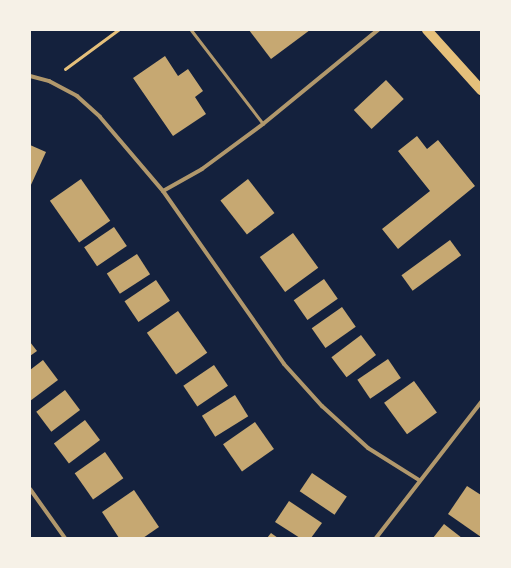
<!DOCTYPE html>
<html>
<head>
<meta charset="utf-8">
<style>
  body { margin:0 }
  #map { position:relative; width:511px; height:568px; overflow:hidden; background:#14213d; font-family:"Fira Sans",sans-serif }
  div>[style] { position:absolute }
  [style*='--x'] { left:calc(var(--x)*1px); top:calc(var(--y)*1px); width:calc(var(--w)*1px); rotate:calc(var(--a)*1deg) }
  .building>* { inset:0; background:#c6a872; transform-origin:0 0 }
  .path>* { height:2.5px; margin:-1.25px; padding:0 1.25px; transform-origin:1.25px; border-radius:1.25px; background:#e5c07b }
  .service>* { height:3px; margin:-1.5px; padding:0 1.5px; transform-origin:1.5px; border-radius:1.5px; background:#b1986c }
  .minor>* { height:4px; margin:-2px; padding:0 2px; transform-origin:2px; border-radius:2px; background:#b1986c }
  .primary>* { height:10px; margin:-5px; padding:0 5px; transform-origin:5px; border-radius:5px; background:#e5c07b }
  span { translate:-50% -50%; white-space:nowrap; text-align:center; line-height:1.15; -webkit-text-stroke:4px #f6f1e7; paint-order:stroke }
  .frame { position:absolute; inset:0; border:31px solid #f6f1e7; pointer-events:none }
</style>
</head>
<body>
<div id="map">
  <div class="building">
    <div style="clip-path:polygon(249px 30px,310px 30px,271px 59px)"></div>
    <div style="clip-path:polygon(165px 56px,178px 76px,188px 69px,203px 91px,195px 97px,206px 114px,173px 136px,133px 78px)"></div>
    <div style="left:386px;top:80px;width:26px;height:44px;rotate:47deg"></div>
    <div style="clip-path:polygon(417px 136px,427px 149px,438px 140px,475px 186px,398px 249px,382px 229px,430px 191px,398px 151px)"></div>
    <div style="clip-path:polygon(30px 145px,46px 152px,30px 187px)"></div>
    <div style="left:81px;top:179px;width:51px;height:38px;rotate:55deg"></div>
    <div style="left:248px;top:179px;width:43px;height:35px;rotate:52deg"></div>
    <div style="left:114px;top:227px;width:23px;height:36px;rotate:56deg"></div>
    <div style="left:293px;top:233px;width:43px;height:41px;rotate:54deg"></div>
    <div style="left:450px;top:240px;width:19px;height:60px;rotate:54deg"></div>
    <div style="left:137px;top:254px;width:24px;height:36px;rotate:57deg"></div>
    <div style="left:324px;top:279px;width:24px;height:37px;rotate:55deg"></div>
    <div style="left:156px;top:280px;width:25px;height:38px;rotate:56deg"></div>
    <div style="left:342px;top:307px;width:24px;height:37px;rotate:55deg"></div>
    <div style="left:178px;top:311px;width:51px;height:38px;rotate:55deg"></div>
    <div style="left:361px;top:335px;width:25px;height:37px;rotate:53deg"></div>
    <div style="clip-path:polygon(30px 342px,37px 351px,30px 356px)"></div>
    <div style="left:388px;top:359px;width:23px;height:37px;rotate:56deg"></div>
    <div style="clip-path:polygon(43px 360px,58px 380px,30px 401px,30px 370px)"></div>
    <div style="left:214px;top:365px;width:25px;height:37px;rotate:56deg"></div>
    <div style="left:414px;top:381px;width:39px;height:37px;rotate:54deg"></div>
    <div style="left:65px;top:390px;width:25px;height:36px;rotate:53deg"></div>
    <div style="left:235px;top:395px;width:25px;height:39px;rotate:58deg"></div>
    <div style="left:85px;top:420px;width:25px;height:39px;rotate:53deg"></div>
    <div style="left:255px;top:422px;width:33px;height:39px;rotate:55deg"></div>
    <div style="left:105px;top:452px;width:32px;height:37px;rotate:55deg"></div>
    <div style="left:312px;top:473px;width:42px;height:22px;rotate:34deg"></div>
    <div style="clip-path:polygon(467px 486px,481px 495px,481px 537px,448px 514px)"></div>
    <div style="clip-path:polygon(134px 490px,159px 527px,143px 538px,119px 538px,102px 512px)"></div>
    <div style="clip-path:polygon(289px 501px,322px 523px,311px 538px,300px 538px,275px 522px)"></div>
    <div style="clip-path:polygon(444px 524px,462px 538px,433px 538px)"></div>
    <div style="clip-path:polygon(271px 533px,278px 538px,267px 538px)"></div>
  </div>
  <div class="path">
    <div style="--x:65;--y:69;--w:66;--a:-36.3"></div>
  </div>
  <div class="service">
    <div style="--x:191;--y:30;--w:118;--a:52.5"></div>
  </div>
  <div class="minor">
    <div style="--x:30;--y:76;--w:20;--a:15"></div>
    <div style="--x:49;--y:81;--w:32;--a:28"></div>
    <div style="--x:77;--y:96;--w:31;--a:42"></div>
    <div style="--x:100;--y:117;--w:97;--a:49.6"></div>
    <div style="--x:163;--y:191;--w:211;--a:55"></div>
    <div style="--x:284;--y:364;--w:57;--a:47.9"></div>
    <div style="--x:322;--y:406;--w:62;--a:42.4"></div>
    <div style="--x:368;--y:448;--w:60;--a:32.1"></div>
    <div style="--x:163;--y:191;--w:45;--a:-29.4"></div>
    <div style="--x:202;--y:169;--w:76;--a:-36.4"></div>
    <div style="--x:263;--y:124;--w:149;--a:-39.3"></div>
    <div style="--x:30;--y:489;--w:60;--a:54.5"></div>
    <div style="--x:376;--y:538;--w:172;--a:-52.3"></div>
  </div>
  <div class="primary">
    <div style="--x:427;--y:30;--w:81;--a:48"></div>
  </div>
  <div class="frame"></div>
</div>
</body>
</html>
